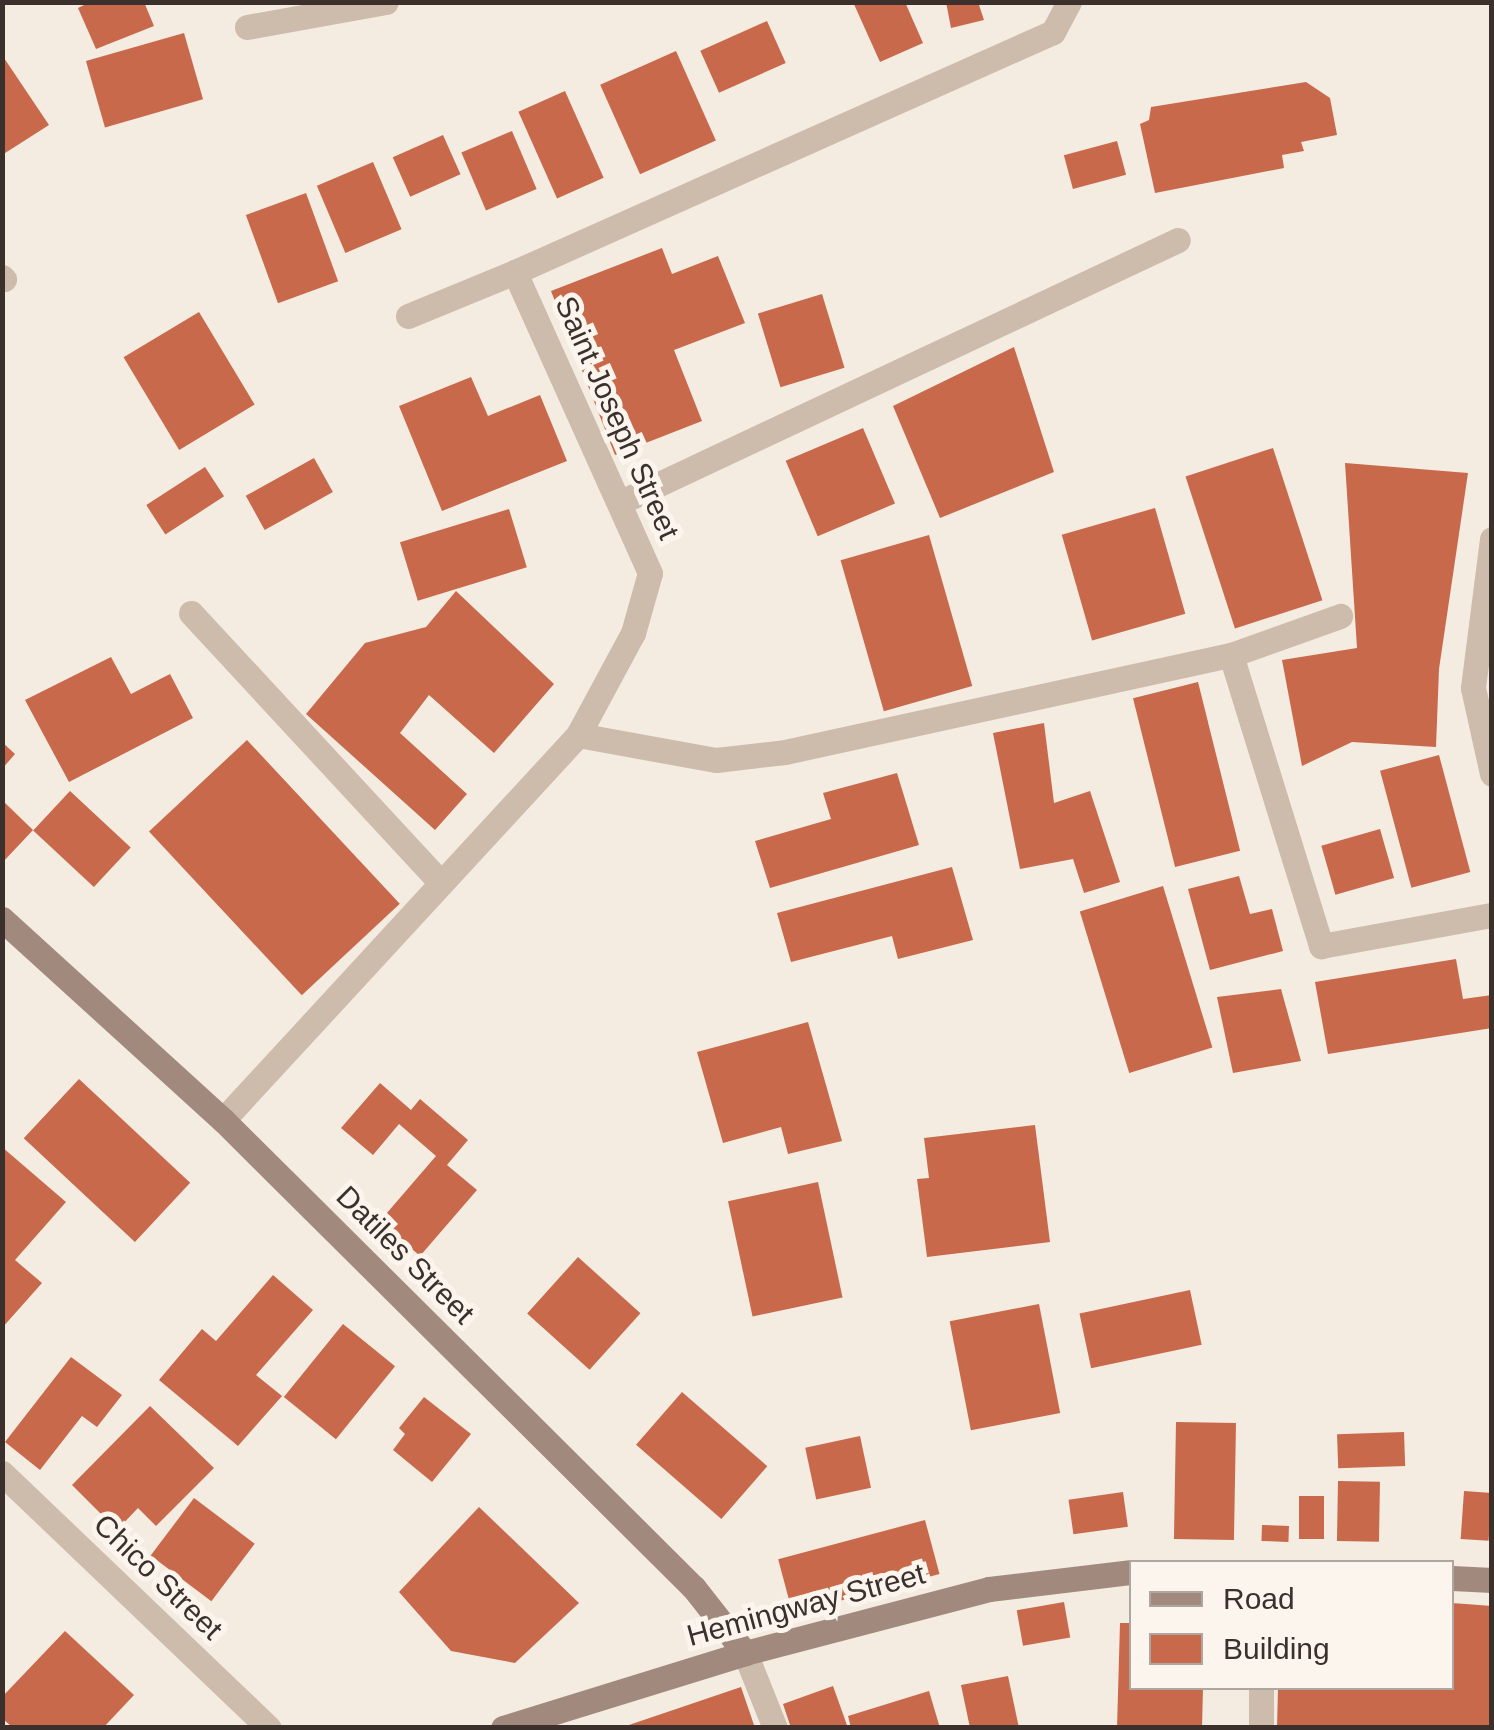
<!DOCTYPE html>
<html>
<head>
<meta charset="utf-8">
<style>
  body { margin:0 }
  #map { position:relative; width:1494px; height:1730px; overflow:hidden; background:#f4ebe1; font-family:Arial,sans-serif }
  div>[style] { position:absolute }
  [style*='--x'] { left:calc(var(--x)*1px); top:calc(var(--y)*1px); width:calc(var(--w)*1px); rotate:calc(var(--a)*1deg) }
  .building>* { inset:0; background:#c8694b; transform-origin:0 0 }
  .lane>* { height:25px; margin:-12.5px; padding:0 12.5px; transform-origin:12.5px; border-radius:12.5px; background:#cdbbac }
  .street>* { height:25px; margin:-12.5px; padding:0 12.5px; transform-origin:12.5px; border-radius:12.5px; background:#cdbbac }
  .secondary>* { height:25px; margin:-12.5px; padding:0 12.5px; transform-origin:12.5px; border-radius:12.5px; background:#a18a7d }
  span { translate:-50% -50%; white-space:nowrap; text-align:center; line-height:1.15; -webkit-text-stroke:10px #fbf5ee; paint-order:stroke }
  .street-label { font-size:30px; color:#3b302b }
  .frame { position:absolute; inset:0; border:5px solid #3b302b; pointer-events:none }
  .legend { position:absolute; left:1129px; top:1560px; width:325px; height:130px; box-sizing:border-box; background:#fbf5ee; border:2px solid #aea6a0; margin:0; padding:12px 18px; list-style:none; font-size:30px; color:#3b302b }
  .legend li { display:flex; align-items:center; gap:20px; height:50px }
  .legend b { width:50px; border:2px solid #aea6a0 }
</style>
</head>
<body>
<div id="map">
  <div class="building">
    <div style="clip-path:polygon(90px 2px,144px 2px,154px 26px,96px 49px,78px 8px)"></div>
    <div style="clip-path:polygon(853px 2px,905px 2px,923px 43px,880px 62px)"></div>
    <div style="clip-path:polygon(946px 2px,978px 2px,984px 20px,951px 28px)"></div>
    <div style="left:767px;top:21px;width:46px;height:73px;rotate:66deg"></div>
    <div style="left:184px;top:33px;width:69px;height:102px;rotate:74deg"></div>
    <div style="left:676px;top:51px;width:98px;height:83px;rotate:66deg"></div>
    <div style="clip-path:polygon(2px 55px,49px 125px,2px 155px)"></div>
    <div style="clip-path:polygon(1306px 82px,1330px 98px,1337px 135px,1301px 142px,1304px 151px,1282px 155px,1284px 168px,1155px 193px,1140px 124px,1149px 120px,1151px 107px)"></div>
    <div style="left:565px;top:91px;width:95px;height:51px;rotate:66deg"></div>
    <div style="left:512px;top:131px;width:63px;height:55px;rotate:67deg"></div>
    <div style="left:443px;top:135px;width:43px;height:55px;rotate:66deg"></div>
    <div style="left:1117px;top:141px;width:35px;height:55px;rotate:75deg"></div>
    <div style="left:373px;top:162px;width:73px;height:61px;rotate:67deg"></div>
    <div style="left:306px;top:193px;width:94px;height:64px;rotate:70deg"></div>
    <div style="clip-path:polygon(662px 248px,672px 274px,718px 256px,745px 323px,674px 350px,702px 421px,615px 455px,551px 291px)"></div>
    <div style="left:822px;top:294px;width:77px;height:67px;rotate:73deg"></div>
    <div style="left:199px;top:312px;width:108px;height:88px;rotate:59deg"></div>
    <div style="clip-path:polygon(1014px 347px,1054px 472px,940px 518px,893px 406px)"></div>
    <div style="clip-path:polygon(471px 377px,488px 416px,540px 395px,567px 461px,442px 511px,399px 406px)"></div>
    <div style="left:863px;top:428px;width:82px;height:84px;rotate:67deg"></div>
    <div style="left:1273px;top:448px;width:160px;height:92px;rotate:72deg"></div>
    <div style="left:314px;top:458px;width:39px;height:78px;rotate:61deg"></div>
    <div style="clip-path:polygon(1345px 463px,1468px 473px,1439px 669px,1436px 747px,1352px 742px,1302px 766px,1282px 660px,1357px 648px)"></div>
    <div style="left:205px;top:467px;width:35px;height:70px;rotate:57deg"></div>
    <div style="left:1155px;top:508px;width:110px;height:97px;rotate:74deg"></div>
    <div style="left:509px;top:509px;width:61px;height:114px;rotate:73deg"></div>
    <div style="left:929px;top:535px;width:157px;height:92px;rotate:74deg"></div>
    <div style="clip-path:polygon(456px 591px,554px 684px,494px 753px,429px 695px,400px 733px,467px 794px,435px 830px,306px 714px,365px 643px,426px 627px)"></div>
    <div style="clip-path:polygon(111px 657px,131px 694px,170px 674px,193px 718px,69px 782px,25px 700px)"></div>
    <div style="left:1198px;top:682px;width:174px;height:67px;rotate:76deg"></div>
    <div style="clip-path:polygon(1044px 723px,1054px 803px,1090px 791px,1120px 882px,1084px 893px,1073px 859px,1020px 869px,993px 733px)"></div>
    <div style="left:247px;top:740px;width:224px;height:134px;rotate:47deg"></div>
    <div style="clip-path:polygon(2px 742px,15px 754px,2px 769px)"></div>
    <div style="left:1439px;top:755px;width:121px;height:61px;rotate:75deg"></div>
    <div style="clip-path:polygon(897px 773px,919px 845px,770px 888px,755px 841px,831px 819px,823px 793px)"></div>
    <div style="left:70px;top:791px;width:83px;height:54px;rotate:43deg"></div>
    <div style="clip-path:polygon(2px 800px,33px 830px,2px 863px)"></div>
    <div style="left:1380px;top:829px;width:51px;height:61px;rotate:74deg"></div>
    <div style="clip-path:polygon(952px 867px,973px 940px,898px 959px,892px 936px,791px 962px,777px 913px)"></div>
    <div style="clip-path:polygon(1239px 876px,1250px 914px,1272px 909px,1283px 951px,1210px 970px,1188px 889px)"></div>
    <div style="left:1163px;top:886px;width:169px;height:87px;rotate:73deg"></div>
    <div style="clip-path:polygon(1456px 959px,1463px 999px,1492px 995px,1492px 1028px,1328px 1054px,1315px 982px)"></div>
    <div style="clip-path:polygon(1281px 989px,1301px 1061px,1233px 1073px,1217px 997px)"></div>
    <div style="clip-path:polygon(808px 1022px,842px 1141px,788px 1154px,781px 1127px,723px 1143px,697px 1052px)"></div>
    <div style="left:79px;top:1079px;width:152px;height:81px;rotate:43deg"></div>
    <div style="clip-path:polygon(380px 1083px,411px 1110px,420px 1099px,468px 1140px,447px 1165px,477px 1190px,420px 1256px,380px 1221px,436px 1156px,399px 1124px,373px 1155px,341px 1128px)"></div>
    <div style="clip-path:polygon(1035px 1125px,1050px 1242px,927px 1257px,917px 1179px,929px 1178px,924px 1138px)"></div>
    <div style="clip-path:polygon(2px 1147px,66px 1202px,15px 1260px,42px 1283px,2px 1328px)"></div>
    <div style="left:818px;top:1182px;width:118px;height:92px;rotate:78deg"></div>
    <div style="left:578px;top:1257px;width:84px;height:76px;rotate:42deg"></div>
    <div style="clip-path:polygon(273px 1275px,313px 1310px,256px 1375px,282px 1396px,238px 1446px,159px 1380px,202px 1329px,216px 1341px)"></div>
    <div style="left:1190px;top:1290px;width:56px;height:113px;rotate:78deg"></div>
    <div style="left:1039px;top:1304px;width:111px;height:91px;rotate:79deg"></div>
    <div style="left:343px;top:1324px;width:67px;height:94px;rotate:39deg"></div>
    <div style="clip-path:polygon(71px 1357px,122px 1395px,97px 1427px,82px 1416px,40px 1470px,5px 1442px)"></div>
    <div style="left:682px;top:1392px;width:113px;height:70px;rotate:41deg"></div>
    <div style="clip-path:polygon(424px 1397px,471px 1434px,432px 1482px,393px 1450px,405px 1434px,399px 1428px)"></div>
    <div style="clip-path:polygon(150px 1406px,214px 1468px,156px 1526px,138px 1508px,117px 1530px,72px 1485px)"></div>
    <div style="left:1176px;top:1422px;width:60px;height:117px;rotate:1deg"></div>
    <div style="left:1404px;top:1432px;width:34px;height:67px;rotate:88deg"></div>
    <div style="left:860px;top:1436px;width:53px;height:56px;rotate:78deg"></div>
    <div style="left:1338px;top:1481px;width:42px;height:60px;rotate:1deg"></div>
    <div style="left:1464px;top:1491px;width:28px;height:48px;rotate:4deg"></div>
    <div style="left:1123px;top:1492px;width:35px;height:55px;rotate:82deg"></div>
    <div style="left:1299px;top:1496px;width:25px;height:43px"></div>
    <div style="left:194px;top:1498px;width:76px;height:72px;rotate:37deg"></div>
    <div style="clip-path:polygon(479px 1507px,579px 1603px,515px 1663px,451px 1651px,399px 1592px)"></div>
    <div style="left:925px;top:1520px;width:56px;height:152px;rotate:75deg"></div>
    <div style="left:1262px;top:1525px;width:27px;height:16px;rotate:2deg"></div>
    <div style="left:1064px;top:1602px;width:36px;height:48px;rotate:80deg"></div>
    <div style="clip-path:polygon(1452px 1603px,1492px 1606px,1492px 1728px,1277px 1728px,1278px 1688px,1452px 1688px)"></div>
    <div style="clip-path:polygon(1120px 1623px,1132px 1623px,1132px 1688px,1203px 1688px,1202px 1728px,1117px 1728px)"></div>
    <div style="clip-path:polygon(65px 1631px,134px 1695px,103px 1728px,13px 1728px,2px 1718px,2px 1697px)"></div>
    <div style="clip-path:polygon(1008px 1676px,1019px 1728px,970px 1728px,961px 1685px)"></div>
    <div style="clip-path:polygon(833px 1686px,848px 1728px,791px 1728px,783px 1704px)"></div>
    <div style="clip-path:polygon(741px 1687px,755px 1728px,623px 1728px,623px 1727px)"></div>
    <div style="clip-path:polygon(929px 1691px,940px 1728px,851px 1728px,848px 1716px)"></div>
  </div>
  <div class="lane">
    <div style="--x:408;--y:316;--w:116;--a:-22.4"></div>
    <div style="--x:745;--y:1653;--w:81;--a:68.2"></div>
  </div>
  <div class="street">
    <div style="--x:247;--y:27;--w:141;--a:-10.2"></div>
    <div style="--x:2;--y:277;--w:3;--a:45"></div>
    <div style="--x:623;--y:501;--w:613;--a:-25.19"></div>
    <div style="--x:1492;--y:539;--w:150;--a:97.3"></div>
    <div style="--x:1473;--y:688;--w:88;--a:77.5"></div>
    <div style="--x:191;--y:613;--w:368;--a:47.2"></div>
    <div style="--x:1231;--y:655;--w:305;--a:72.8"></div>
    <div style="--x:1321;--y:946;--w:174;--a:-10.3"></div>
    <div style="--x:578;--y:735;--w:140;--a:10.3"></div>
    <div style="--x:716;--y:760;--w:69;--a:-6.6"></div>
    <div style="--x:785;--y:752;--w:456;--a:-12.3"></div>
    <div style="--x:1231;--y:655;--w:116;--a:-19.7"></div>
    <div style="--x:223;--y:1120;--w:524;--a:-47.32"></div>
    <div style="--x:578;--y:735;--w:116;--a:-61.7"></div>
    <div style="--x:633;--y:633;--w:62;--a:-74.2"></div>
    <div style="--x:650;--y:573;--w:330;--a:-114.2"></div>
    <div style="--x:515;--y:272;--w:589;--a:-24.04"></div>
    <div style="--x:1053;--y:32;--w:34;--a:-62"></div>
    <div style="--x:2;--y:1473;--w:369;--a:43.7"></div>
    <div style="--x:1261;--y:1688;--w:40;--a:90"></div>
  </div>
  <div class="secondary">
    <div style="--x:2;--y:919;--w:299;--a:42.3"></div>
    <div style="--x:223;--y:1120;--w:664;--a:44.82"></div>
    <div style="--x:694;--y:1588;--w:83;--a:51.9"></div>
    <div style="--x:1452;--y:1578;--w:40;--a:2.9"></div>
    <div style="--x:503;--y:1728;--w:253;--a:-17.2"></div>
    <div style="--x:745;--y:1653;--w:252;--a:-14.7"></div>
    <div style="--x:989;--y:1589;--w:144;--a:-6.8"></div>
  </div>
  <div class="street-label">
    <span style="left:617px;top:418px;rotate:66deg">Saint Joseph Street</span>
    <span style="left:405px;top:1255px;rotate:45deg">Datiles Street</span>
    <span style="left:158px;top:1577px;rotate:44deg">Chico Street</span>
    <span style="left:806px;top:1605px;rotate:-15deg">Hemingway Street</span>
  </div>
  <div class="frame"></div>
  <ul class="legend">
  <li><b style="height:12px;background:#a18a7d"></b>Road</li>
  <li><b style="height:28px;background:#c8694b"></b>Building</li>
  </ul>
</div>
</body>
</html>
